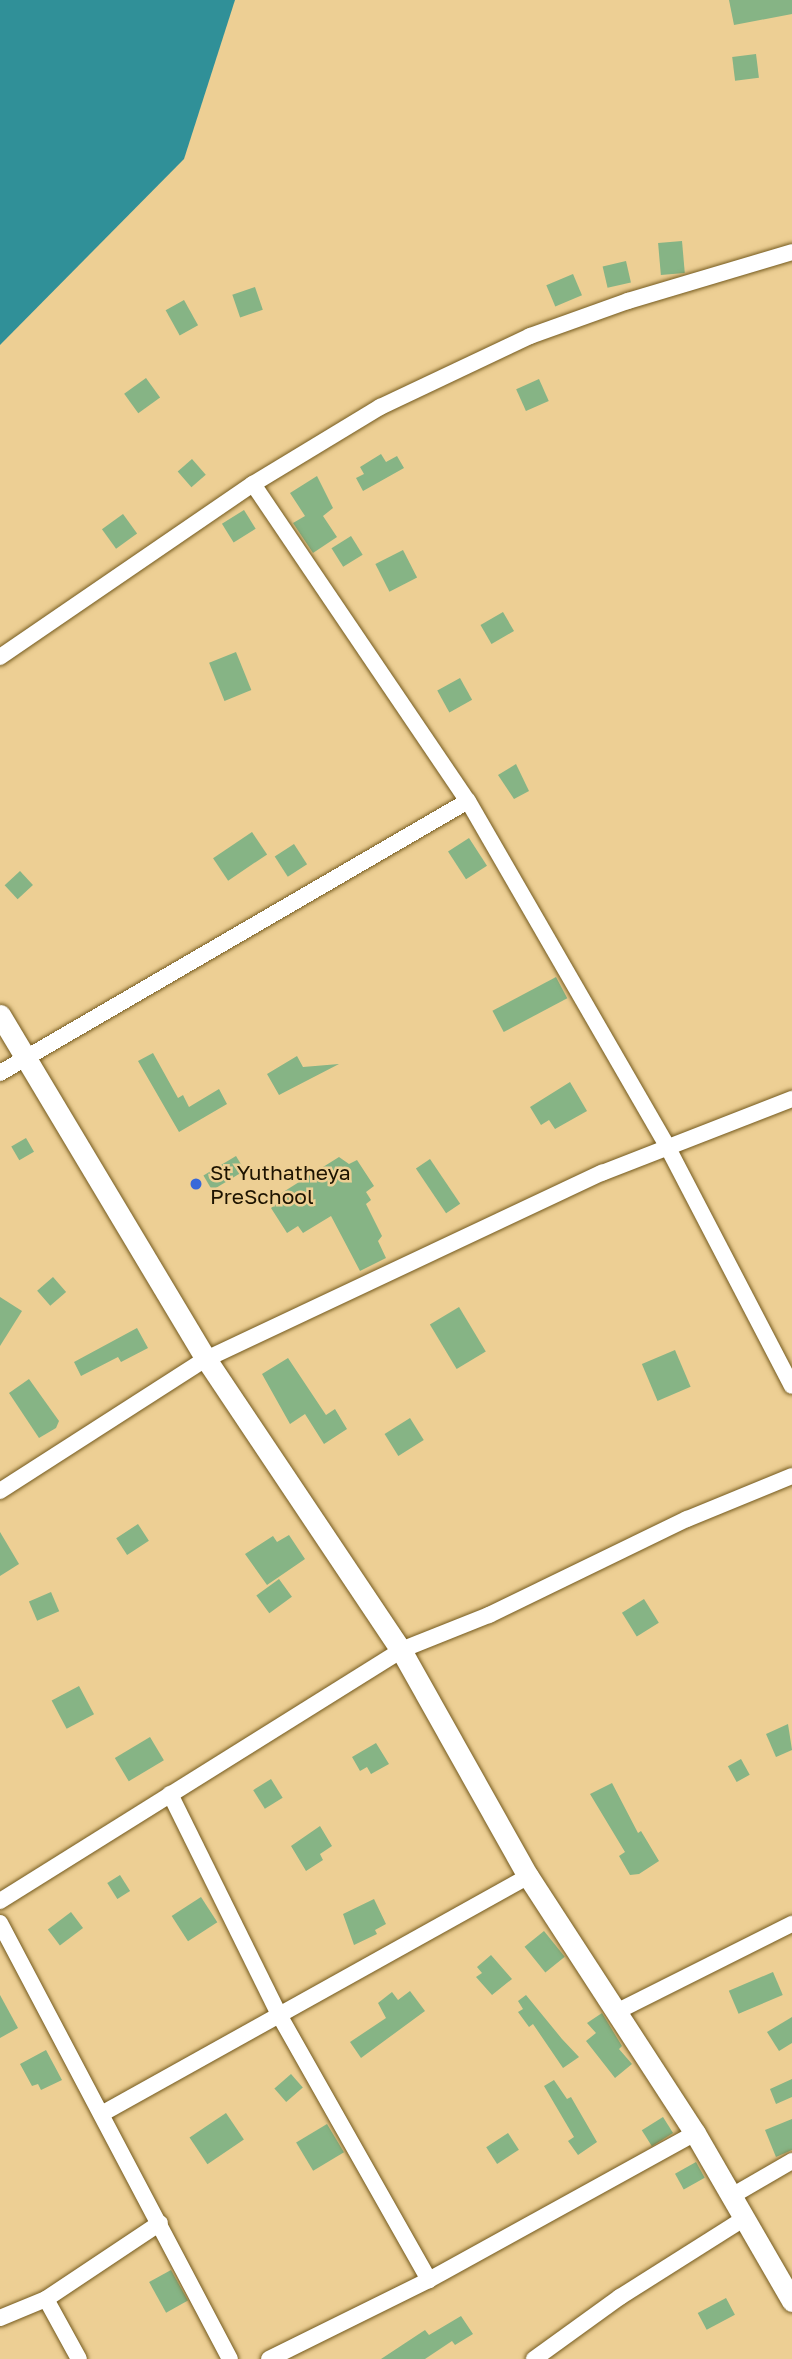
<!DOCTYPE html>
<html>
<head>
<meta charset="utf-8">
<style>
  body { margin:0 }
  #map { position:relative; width:792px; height:2359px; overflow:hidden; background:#edcf94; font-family:"Golos Text",sans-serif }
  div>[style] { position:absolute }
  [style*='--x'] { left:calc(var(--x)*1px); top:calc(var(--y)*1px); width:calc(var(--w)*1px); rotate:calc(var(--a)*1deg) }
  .water>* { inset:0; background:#309098 }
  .building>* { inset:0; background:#86b485; transform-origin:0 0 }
  .roads { filter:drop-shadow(0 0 2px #745a1e) drop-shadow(0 0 2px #745a1e) }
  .minor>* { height:16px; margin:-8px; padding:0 8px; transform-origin:8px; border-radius:8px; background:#fff }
  .tertiary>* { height:21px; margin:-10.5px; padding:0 10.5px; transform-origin:10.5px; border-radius:10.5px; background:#fff }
  .dots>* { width:19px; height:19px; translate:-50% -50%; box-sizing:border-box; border:4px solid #edcf94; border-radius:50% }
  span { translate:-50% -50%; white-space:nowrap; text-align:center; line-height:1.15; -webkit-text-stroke:5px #edcf94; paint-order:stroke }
  .poi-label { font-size:21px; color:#1d1300 }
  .left { translate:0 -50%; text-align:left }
</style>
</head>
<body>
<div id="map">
  <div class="water">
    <div style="clip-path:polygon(0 0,235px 0,184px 159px,0 345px)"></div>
  </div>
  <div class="building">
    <div style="clip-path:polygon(729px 0,792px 0,792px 14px,734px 25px)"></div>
    <div style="left:756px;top:54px;width:24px;height:24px;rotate:83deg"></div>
    <div style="left:682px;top:241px;width:32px;height:24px;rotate:85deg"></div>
    <div style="left:626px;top:261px;width:22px;height:24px;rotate:77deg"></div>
    <div style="left:573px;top:274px;width:23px;height:29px;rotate:67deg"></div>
    <div style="left:255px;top:287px;width:24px;height:24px;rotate:71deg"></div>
    <div style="left:184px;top:300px;width:29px;height:21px;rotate:61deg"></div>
    <div style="left:146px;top:378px;width:24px;height:27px;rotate:54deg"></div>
    <div style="left:539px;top:379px;width:24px;height:25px;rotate:66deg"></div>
    <div style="clip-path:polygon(381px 454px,386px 462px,397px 456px,404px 468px,363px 491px,356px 478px,364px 474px,360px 467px)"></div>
    <div style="left:192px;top:459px;width:21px;height:19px;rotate:49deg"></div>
    <div style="clip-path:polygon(317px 476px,333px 508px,323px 516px,337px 537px,313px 553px,293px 523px,305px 516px,290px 493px)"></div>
    <div style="left:244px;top:510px;width:22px;height:26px;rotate:58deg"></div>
    <div style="left:123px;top:514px;width:24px;height:26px;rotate:54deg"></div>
    <div style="left:351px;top:536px;width:22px;height:23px;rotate:58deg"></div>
    <div style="left:403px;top:550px;width:31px;height:31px;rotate:63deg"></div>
    <div style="left:503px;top:612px;width:22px;height:26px;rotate:60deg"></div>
    <div style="left:236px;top:652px;width:41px;height:29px;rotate:68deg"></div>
    <div style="left:460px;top:678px;width:25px;height:26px;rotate:61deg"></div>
    <div style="clip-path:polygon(516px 764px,529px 791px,514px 799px,498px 775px)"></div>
    <div style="left:252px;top:832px;width:27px;height:47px;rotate:56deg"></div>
    <div style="left:469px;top:838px;width:33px;height:25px;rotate:57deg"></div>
    <div style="left:294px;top:844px;width:24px;height:23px;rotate:57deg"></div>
    <div style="left:20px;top:871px;width:19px;height:21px;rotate:47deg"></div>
    <div style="left:556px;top:977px;width:24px;height:72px;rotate:62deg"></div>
    <div style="clip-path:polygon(153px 1053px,178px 1098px,183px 1095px,189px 1107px,219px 1089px,227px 1104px,179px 1132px,138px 1061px)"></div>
    <div style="clip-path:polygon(297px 1056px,303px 1067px,339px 1064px,279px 1095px,267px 1074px)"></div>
    <div style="clip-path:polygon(570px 1082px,587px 1111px,555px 1129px,549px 1120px,541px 1125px,530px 1107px)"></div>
    <div style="left:26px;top:1138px;width:16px;height:17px;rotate:60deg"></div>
    <div style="left:236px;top:1156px;width:17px;height:38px;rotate:59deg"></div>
    <div style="clip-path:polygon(339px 1157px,349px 1164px,357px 1160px,374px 1186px,366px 1192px,371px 1200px,366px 1204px,382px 1236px,378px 1241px,386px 1258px,360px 1271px,331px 1216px,303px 1233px,298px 1226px,287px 1233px,271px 1208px,282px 1200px,280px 1194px)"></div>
    <div style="left:430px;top:1159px;width:54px;height:17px;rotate:56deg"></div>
    <div style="left:53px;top:1277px;width:20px;height:21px;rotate:49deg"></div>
    <div style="clip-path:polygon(0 1297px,22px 1311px,0 1346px)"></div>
    <div style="left:459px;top:1307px;width:52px;height:34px;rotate:59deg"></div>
    <div style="clip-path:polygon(137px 1328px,148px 1348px,121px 1362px,118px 1357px,81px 1376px,74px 1362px)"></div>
    <div style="left:675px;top:1350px;width:40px;height:36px;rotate:67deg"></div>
    <div style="clip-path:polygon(288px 1358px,326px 1415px,335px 1409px,347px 1429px,324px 1444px,305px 1414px,290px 1424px,262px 1374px)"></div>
    <div style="clip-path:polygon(29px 1379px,59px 1421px,56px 1428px,39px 1438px,9px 1393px)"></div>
    <div style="left:410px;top:1418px;width:26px;height:30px;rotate:58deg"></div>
    <div style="left:138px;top:1524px;width:20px;height:26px;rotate:57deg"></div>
    <div style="clip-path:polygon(0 1532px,19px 1564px,0 1576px)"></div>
    <div style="clip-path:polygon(289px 1535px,305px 1559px,267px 1585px,245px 1554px,273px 1536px,277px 1542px)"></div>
    <div style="left:279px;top:1579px;width:22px;height:28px;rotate:54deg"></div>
    <div style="left:51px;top:1592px;width:21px;height:24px;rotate:67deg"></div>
    <div style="left:644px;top:1599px;width:28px;height:26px;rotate:58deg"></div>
    <div style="left:79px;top:1686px;width:32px;height:31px;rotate:62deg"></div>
    <div style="clip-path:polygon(788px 1724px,792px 1750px,776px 1757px,766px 1734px)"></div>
    <div style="left:150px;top:1737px;width:27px;height:41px;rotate:59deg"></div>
    <div style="clip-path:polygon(376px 1743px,389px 1764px,371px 1774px,367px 1767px,360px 1771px,352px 1757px)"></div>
    <div style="left:741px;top:1759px;width:18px;height:15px;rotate:61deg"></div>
    <div style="left:271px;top:1779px;width:22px;height:21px;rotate:58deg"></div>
    <div style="clip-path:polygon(612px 1783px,638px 1833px,641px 1831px,659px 1861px,639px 1874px,630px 1875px,619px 1856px,625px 1852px,590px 1794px)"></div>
    <div style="clip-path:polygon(320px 1826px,332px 1846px,320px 1854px,323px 1860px,306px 1871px,291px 1846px)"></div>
    <div style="left:120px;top:1875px;width:19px;height:15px;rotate:58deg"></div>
    <div style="left:201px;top:1897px;width:30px;height:35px;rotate:57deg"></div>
    <div style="clip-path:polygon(374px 1899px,386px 1924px,375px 1930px,377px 1934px,354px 1945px,343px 1914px)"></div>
    <div style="left:71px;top:1912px;width:20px;height:29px;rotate:53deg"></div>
    <div style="left:544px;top:1931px;width:33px;height:25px;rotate:51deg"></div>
    <div style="clip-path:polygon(491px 1955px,512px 1979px,492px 1995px,476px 1977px,482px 1973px,477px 1967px)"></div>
    <div style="left:773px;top:1972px;width:25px;height:48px;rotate:67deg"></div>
    <div style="clip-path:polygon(410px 1991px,425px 2011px,361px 2058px,350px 2042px,386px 2018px,378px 2003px,392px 1992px,398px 2000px)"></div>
    <div style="clip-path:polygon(0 1995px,18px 2028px,0 2038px)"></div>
    <div style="clip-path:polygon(526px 1995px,562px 2039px,579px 2057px,563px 2068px,533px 2024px,529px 2027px,518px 2012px,523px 2009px,518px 2001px)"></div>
    <div style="clip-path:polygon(602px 2013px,622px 2046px,619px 2049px,632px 2064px,615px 2078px,586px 2041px,596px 2033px,587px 2023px)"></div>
    <div style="clip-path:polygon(792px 2017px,792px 2043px,779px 2051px,767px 2032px)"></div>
    <div style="clip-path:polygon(46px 2050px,62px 2080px,41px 2090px,38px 2084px,32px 2086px,20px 2064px)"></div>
    <div style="left:291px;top:2074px;width:18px;height:22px;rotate:49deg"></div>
    <div style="clip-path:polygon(792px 2079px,792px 2097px,776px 2104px,770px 2089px)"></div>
    <div style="clip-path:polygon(554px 2080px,567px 2099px,571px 2097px,597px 2142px,578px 2155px,568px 2141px,574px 2137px,544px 2086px)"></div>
    <div style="left:226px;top:2113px;width:32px;height:44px;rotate:56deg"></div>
    <div style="left:663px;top:2117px;width:19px;height:25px;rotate:58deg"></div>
    <div style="clip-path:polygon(792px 2119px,792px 2150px,776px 2157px,765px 2130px)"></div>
    <div style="left:327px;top:2124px;width:33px;height:36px;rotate:59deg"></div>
    <div style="left:508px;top:2133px;width:20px;height:26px;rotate:57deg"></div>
    <div style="left:696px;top:2162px;width:18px;height:24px;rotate:61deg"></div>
    <div style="left:171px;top:2270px;width:35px;height:25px;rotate:61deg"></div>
    <div style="left:726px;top:2298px;width:19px;height:32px;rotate:62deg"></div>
    <div style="clip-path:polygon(461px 2316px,473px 2334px,455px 2345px,452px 2341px,425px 2359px,381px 2359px,425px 2330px,429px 2335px)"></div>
  </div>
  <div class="roads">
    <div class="minor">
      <div style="--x:253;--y:484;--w:383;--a:55.9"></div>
      <div style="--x:468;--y:801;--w:401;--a:60"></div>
      <div style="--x:668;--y:1148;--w:268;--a:62.5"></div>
      <div style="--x:0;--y:657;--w:306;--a:-34.4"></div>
      <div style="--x:253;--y:484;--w:149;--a:-31.2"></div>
      <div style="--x:380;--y:407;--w:166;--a:-25.3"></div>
      <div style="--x:530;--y:336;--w:104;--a:-19.7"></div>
      <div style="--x:628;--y:301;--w:171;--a:-16.6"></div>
      <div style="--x:0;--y:1073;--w:541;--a:-30.17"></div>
      <div style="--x:0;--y:1491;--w:245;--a:-32.7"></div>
      <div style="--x:206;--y:1359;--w:438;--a:-25.2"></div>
      <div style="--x:602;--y:1173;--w:204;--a:-21.3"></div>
      <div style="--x:170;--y:1794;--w:244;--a:63.7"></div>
      <div style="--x:278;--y:2013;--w:307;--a:60.5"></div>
      <div style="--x:0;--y:1901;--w:473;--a:-32"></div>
      <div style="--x:401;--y:1650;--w:95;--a:-21.7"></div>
      <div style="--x:489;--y:1615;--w:220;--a:-25.9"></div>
      <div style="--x:687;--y:1519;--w:113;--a:-22.3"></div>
      <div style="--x:0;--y:1923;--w:493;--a:62.2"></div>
      <div style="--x:616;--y:2012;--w:197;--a:-26.6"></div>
      <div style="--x:103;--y:2113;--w:487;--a:-29.1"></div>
      <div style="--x:730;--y:2197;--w:72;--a:-30.1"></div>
      <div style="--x:46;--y:2299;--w:68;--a:61.2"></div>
      <div style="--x:0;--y:2318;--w:50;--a:-22.4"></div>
      <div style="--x:46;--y:2299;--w:137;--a:-33.7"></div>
      <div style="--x:269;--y:2359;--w:178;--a:-26.3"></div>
      <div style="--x:429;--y:2280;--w:304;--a:-28.9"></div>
      <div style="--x:534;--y:2359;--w:106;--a:-35.8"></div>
      <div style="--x:620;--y:2297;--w:144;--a:-32.3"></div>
    </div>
    <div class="tertiary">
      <div style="--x:0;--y:1015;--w:401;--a:59.1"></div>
      <div style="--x:206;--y:1359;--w:350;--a:56.2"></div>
      <div style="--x:401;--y:1650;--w:259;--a:60.7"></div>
      <div style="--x:528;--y:1876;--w:306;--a:57"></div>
      <div style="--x:695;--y:2133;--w:194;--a:60"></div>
    </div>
  </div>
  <div class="dots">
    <div style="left:196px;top:1184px;background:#3869d9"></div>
  </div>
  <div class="poi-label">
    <span class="left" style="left:210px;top:1184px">St Yuthatheya<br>PreSchool</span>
  </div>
</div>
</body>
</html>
